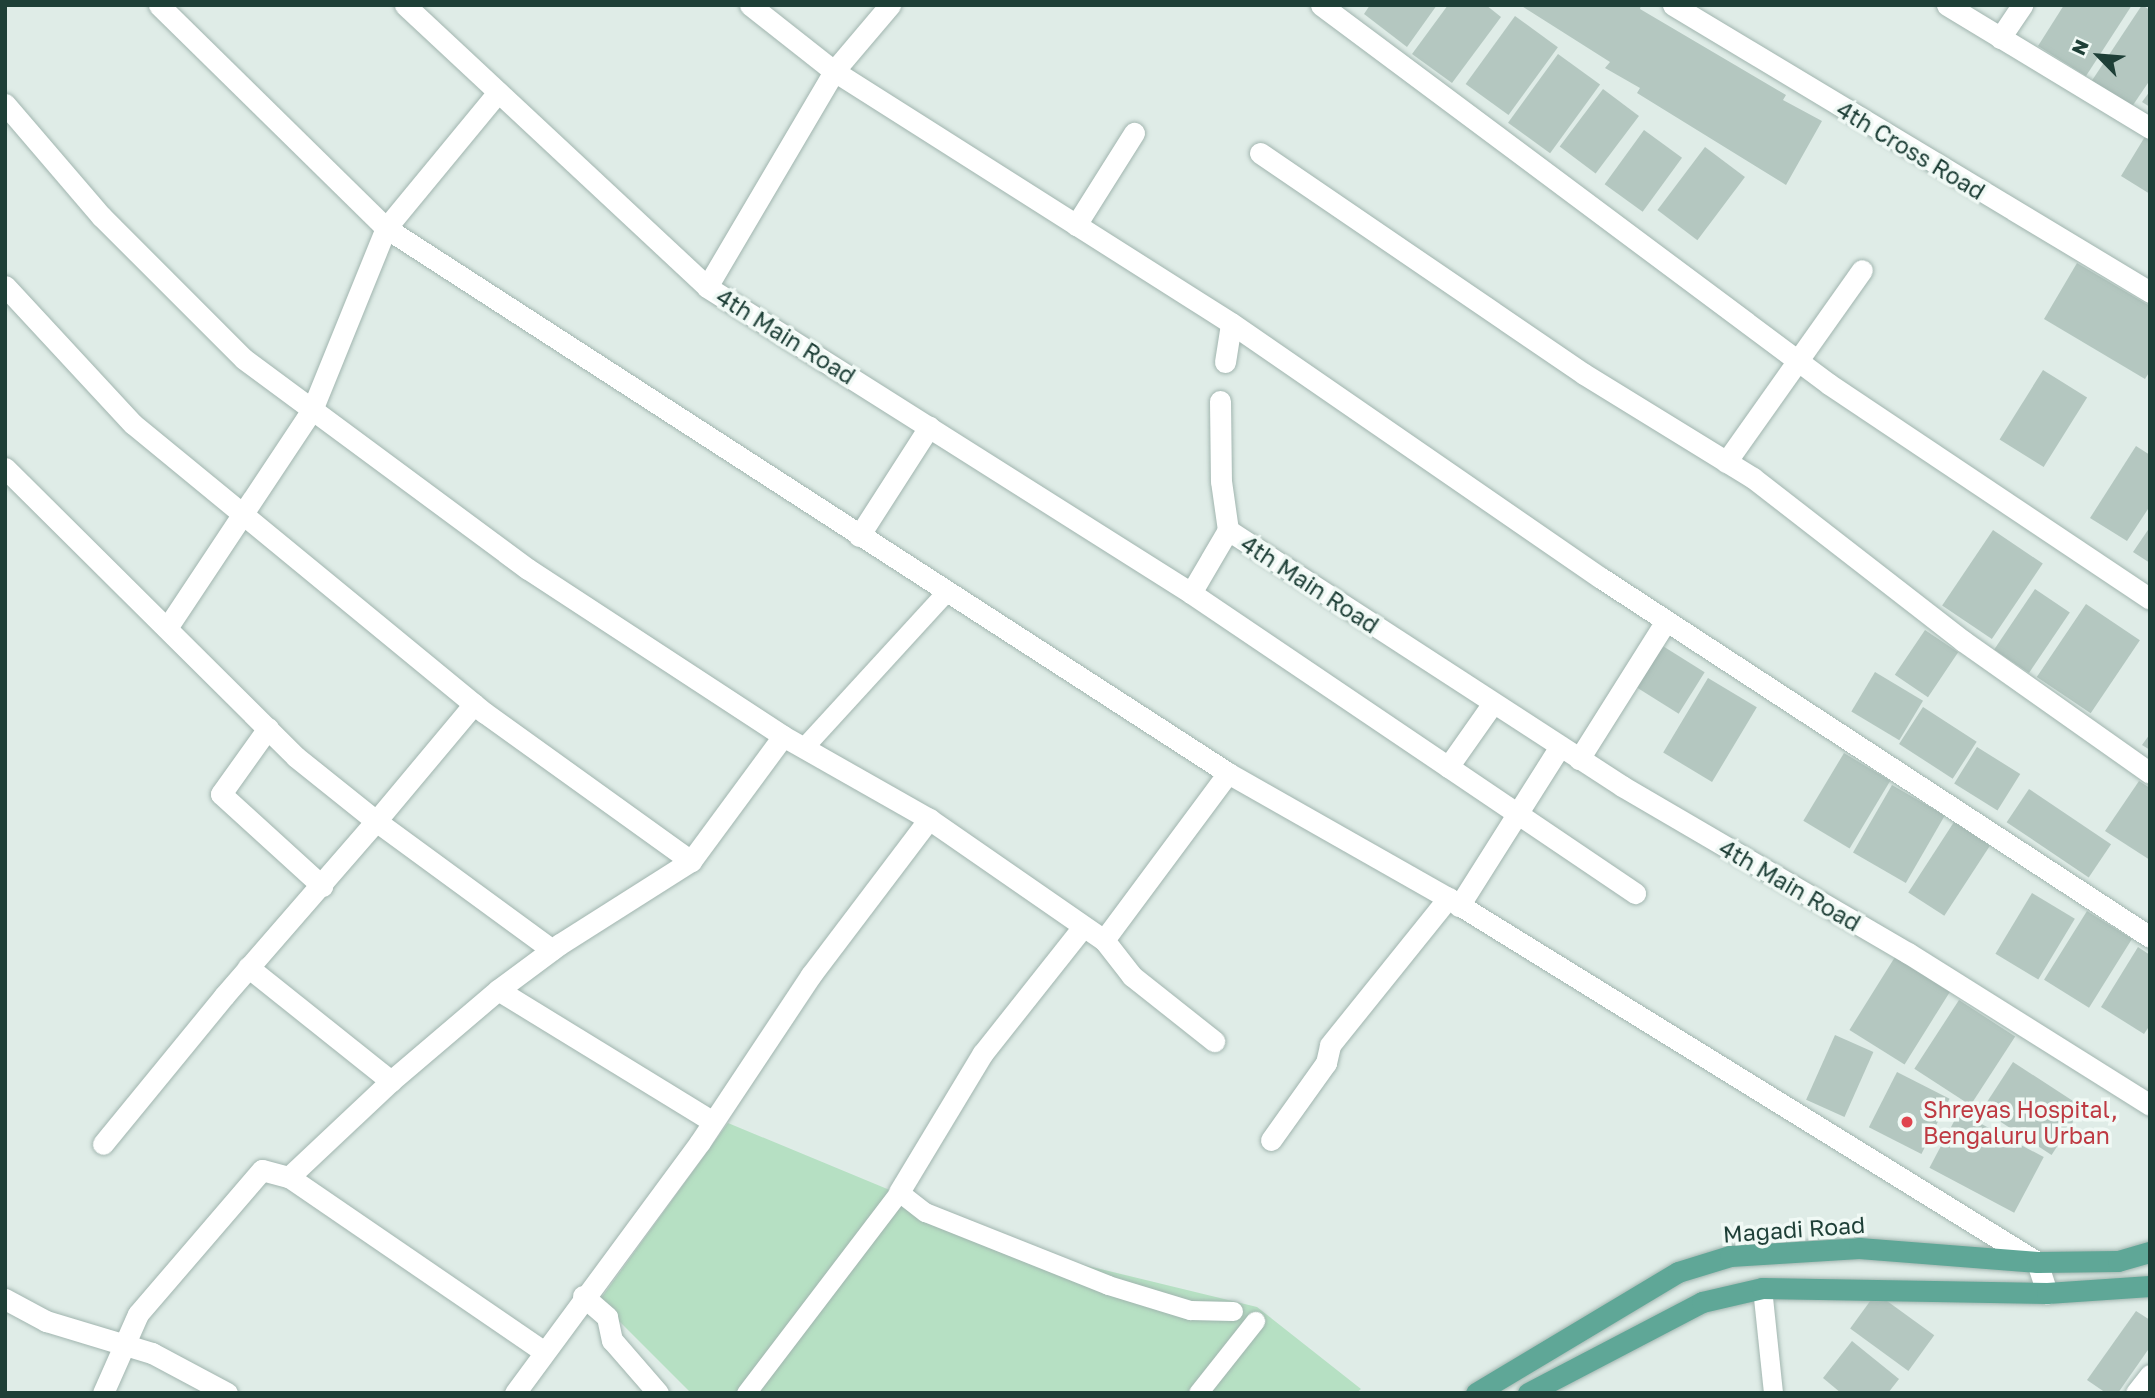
<!DOCTYPE html>
<html>
<head>
<meta charset="utf-8">
<style>
  body { margin:0 }
  #map { position:relative; width:2155px; height:1398px; overflow:hidden; background:#dfece7; font-family:"Golos Text",sans-serif }
  div>[style] { position:absolute }
  [style*='--x'] { left:calc(var(--x)*1px); top:calc(var(--y)*1px); width:calc(var(--w)*1px); rotate:calc(var(--a)*1deg) }
  .green>* { inset:0; background:#b6e0c3 }
  .building>* { inset:0; background:#b4c7c0; transform-origin:0 0 }
  .roads { filter:drop-shadow(0 0 2px #a1b5af) drop-shadow(0 0 2px #a1b5af) }
  .lane>* { height:19px; margin:-9.5px; padding:0 9.5px; transform-origin:9.5px; border-radius:9.5px; background:#fff }
  .street>* { height:21px; margin:-10.5px; padding:0 10.5px; transform-origin:10.5px; border-radius:10.5px; background:#fff }
  .secondary>* { height:21px; margin:-10.5px; padding:0 10.5px; transform-origin:10.5px; border-radius:10.5px; background:#fff }
  .primary>* { height:21px; margin:-10.5px; padding:0 10.5px; transform-origin:10.5px; border-radius:10.5px; background:#5fa797 }
  .dots>* { width:19px; height:19px; translate:-50% -50%; box-sizing:border-box; border:4px solid #f0f9f5; border-radius:50% }
  span { translate:-50% -50%; white-space:nowrap; text-align:center; line-height:1.15; -webkit-text-stroke:7px #f0f9f5; paint-order:stroke }
  .street-label { font-size:23px; color:#1e3f37 }
  .health-label { font-size:23px; color:#be3a42 }
  .left { translate:0 -50%; text-align:left }
  .frame { position:absolute; inset:0; border:7px solid #1e3f37; pointer-events:none }
  .north { position:absolute; left:2064px; top:21px; width:70px; height:70px; -webkit-text-stroke:5px #f0f9f5; paint-order:stroke; rotate:295deg; font-size:19px; font-weight:700; line-height:28px; text-align:center; color:#1e3f37 }
  .north::after { content:''; display:block; margin:auto; width:24px; height:32px; background:#1e3f37; clip-path:polygon(50% 0,100% 100%,50% 72%,0 100%) }
</style>
</head>
<body>
<div id="map">
  <div class="green">
    <div style="clip-path:polygon(728px 1123px,1051px 1257px,1257px 1307px,1361px 1389px,1356px 1393px,691px 1393px,599px 1301px)"></div>
  </div>
  <div class="building">
    <div style="clip-path:polygon(1370px 5px,1437px 5px,1407px 47px,1364px 14px)"></div>
    <div style="clip-path:polygon(1448px 5px,1486px 5px,1501px 17px,1452px 83px,1412px 54px)"></div>
    <div style="clip-path:polygon(1520px 5px,1641px 5px,1640px 9px,1786px 95px,1783px 100px,1822px 121px,1786px 185px,1637px 93px,1640px 88px,1605px 68px,1610px 62px)"></div>
    <div style="clip-path:polygon(2064px 5px,2132px 5px,2086px 76px,2038px 46px)"></div>
    <div style="clip-path:polygon(2142px 5px,2150px 10px,2150px 80px,2131px 108px,2091px 82px)"></div>
    <div style="left:1515px;top:16px;width:53px;height:84px;rotate:36deg"></div>
    <div style="left:1558px;top:54px;width:52px;height:85px;rotate:36deg"></div>
    <div style="left:1603px;top:89px;width:45px;height:72px;rotate:37deg"></div>
    <div style="clip-path:polygon(2150px 91px,2150px 107px,2142px 102px)"></div>
    <div style="left:1644px;top:130px;width:47px;height:67px;rotate:36deg"></div>
    <div style="clip-path:polygon(2146px 135px,2150px 138px,2150px 194px,2121px 176px)"></div>
    <div style="left:1705px;top:147px;width:50px;height:79px;rotate:37deg"></div>
    <div style="clip-path:polygon(2077px 263px,2150px 306px,2150px 371px,2145px 379px,2044px 319px)"></div>
    <div style="left:2043px;top:370px;width:52px;height:82px;rotate:32deg"></div>
    <div style="clip-path:polygon(2136px 446px,2150px 455px,2150px 506px,2127px 541px,2090px 518px)"></div>
    <div style="clip-path:polygon(2150px 527px,2150px 563px,2133px 552px)"></div>
    <div style="left:1993px;top:530px;width:60px;height:91px;rotate:34deg"></div>
    <div style="left:2035px;top:589px;width:42px;height:73px;rotate:34deg"></div>
    <div style="left:2086px;top:604px;width:65px;height:88px;rotate:34deg"></div>
    <div style="left:1925px;top:630px;width:40px;height:54px;rotate:34deg"></div>
    <div style="left:1658px;top:643px;width:55px;height:49px;rotate:32deg"></div>
    <div style="left:1875px;top:672px;width:56px;height:46px;rotate:31deg"></div>
    <div style="left:1708px;top:678px;width:57px;height:87px;rotate:31deg"></div>
    <div style="left:1923px;top:707px;width:64px;height:44px;rotate:33deg"></div>
    <div style="clip-path:polygon(2150px 734px,2150px 750px,2142px 745px)"></div>
    <div style="left:1977px;top:747px;width:51px;height:43px;rotate:32deg"></div>
    <div style="left:1844px;top:753px;width:54px;height:79px;rotate:31deg"></div>
    <div style="clip-path:polygon(2139px 781px,2150px 788px,2150px 860px,2105px 831px)"></div>
    <div style="left:1892px;top:785px;width:61px;height:78px;rotate:30deg"></div>
    <div style="left:2029px;top:789px;width:99px;height:40px;rotate:34deg"></div>
    <div style="left:1954px;top:822px;width:43px;height:84px;rotate:33deg"></div>
    <div style="left:2032px;top:893px;width:50px;height:71px;rotate:31deg"></div>
    <div style="left:2087px;top:911px;width:53px;height:81px;rotate:32deg"></div>
    <div style="clip-path:polygon(2138px 947px,2150px 955px,2150px 1025px,2144px 1034px,2101px 1007px)"></div>
    <div style="left:1895px;top:957px;width:65px;height:86px;rotate:32deg"></div>
    <div style="left:1959px;top:1000px;width:67px;height:82px;rotate:33deg"></div>
    <div style="left:1835px;top:1035px;width:42px;height:71px;rotate:24deg"></div>
    <div style="left:2013px;top:1062px;width:83px;height:57px;rotate:33deg"></div>
    <div style="left:1897px;top:1072px;width:59px;height:62px;rotate:27deg"></div>
    <div style="left:1959px;top:1112px;width:96px;height:63px;rotate:28deg"></div>
    <div style="left:1876px;top:1293px;width:72px;height:44px;rotate:36deg"></div>
    <div style="clip-path:polygon(2136px 1311px,2150px 1320px,2150px 1347px,2118px 1393px,2106px 1393px,2087px 1380px)"></div>
    <div style="clip-path:polygon(1852px 1341px,1899px 1379px,1888px 1393px,1841px 1393px,1823px 1378px)"></div>
  </div>
  <div class="roads">
    <div class="lane">
      <div style="--x:804;--y:747;--w:210;--a:-47.5"></div>
      <div style="--x:1762;--y:1288;--w:106;--a:84"></div>
      <div style="--x:746;--y:1393;--w:253;--a:-52.7"></div>
      <div style="--x:899;--y:1192;--w:33;--a:38"></div>
      <div style="--x:925;--y:1212;--w:197;--a:21.7"></div>
      <div style="--x:1108;--y:1285;--w:86;--a:17"></div>
      <div style="--x:1190;--y:1310;--w:43;--a:1.3"></div>
      <div style="--x:1198;--y:1393;--w:92;--a:-51.6"></div>
    </div>
    <div class="street">
      <div style="--x:159;--y:5;--w:318;--a:44.5"></div>
      <div style="--x:386;--y:228;--w:1003;--a:32.91"></div>
      <div style="--x:1228;--y:773;--w:253;--a:29.6"></div>
      <div style="--x:1448;--y:898;--w:692;--a:31.72"></div>
      <div style="--x:2037;--y:1262;--w:33;--a:72"></div>
      <div style="--x:405;--y:5;--w:413;--a:43"></div>
      <div style="--x:707;--y:287;--w:573;--a:32.3"></div>
      <div style="--x:1191;--y:593;--w:73;--a:-59.6"></div>
      <div style="--x:750;--y:5;--w:107;--a:38.2"></div>
      <div style="--x:834;--y:71;--w:470;--a:32.4"></div>
      <div style="--x:1231;--y:323;--w:449;--a:34.6"></div>
      <div style="--x:1601;--y:578;--w:656;--a:33.18"></div>
      <div style="--x:1321;--y:5;--w:634;--a:36.73"></div>
      <div style="--x:1829;--y:384;--w:386;--a:33.8"></div>
      <div style="--x:1673;--y:5;--w:557;--a:31.03"></div>
      <div style="--x:1947;--y:5;--w:237;--a:31.2"></div>
      <div style="--x:2000;--y:38;--w:40;--a:-56"></div>
      <div style="--x:5;--y:104;--w:148;--a:49.4"></div>
      <div style="--x:101;--y:216;--w:202;--a:45"></div>
      <div style="--x:244;--y:359;--w:353;--a:36.5"></div>
      <div style="--x:528;--y:569;--w:305;--a:33.2"></div>
      <div style="--x:783;--y:736;--w:168;--a:29.6"></div>
      <div style="--x:929;--y:819;--w:213;--a:34.7"></div>
      <div style="--x:1104;--y:940;--w:208;--a:-53.4"></div>
      <div style="--x:1260;--y:153;--w:392;--a:34.3"></div>
      <div style="--x:1584;--y:374;--w:198;--a:31.6"></div>
      <div style="--x:1753;--y:478;--w:266;--a:37.8"></div>
      <div style="--x:1963;--y:641;--w:229;--a:35.2"></div>
      <div style="--x:1076;--y:225;--w:109;--a:-57.8"></div>
      <div style="--x:5;--y:286;--w:188;--a:47.2"></div>
      <div style="--x:133;--y:424;--w:455;--a:39.4"></div>
      <div style="--x:485;--y:713;--w:254;--a:35.7"></div>
      <div style="--x:707;--y:287;--w:251;--a:-59.5"></div>
      <div style="--x:834;--y:71;--w:87;--a:-49.7"></div>
      <div style="--x:1225;--y:362;--w:39;--a:-81"></div>
      <div style="--x:1220;--y:401;--w:80;--a:89.3"></div>
      <div style="--x:1221;--y:481;--w:49;--a:81.9"></div>
      <div style="--x:1726;--y:462;--w:235;--a:-54.7"></div>
      <div style="--x:5;--y:468;--w:410;--a:44.8"></div>
      <div style="--x:296;--y:757;--w:102;--a:38.7"></div>
      <div style="--x:376;--y:821;--w:232;--a:131"></div>
      <div style="--x:224;--y:996;--w:191;--a:129.3"></div>
      <div style="--x:1228;--y:530;--w:470;--a:33"></div>
      <div style="--x:1622;--y:786;--w:331;--a:30.3"></div>
      <div style="--x:1908;--y:953;--w:286;--a:32.1"></div>
      <div style="--x:859;--y:536;--w:130;--a:-57.3"></div>
      <div style="--x:1191;--y:593;--w:536;--a:34.05"></div>
      <div style="--x:167;--y:628;--w:262;--a:-56.4"></div>
      <div style="--x:312;--y:410;--w:196;--a:-67.9"></div>
      <div style="--x:386;--y:228;--w:176;--a:-50.5"></div>
      <div style="--x:474;--y:704;--w:153;--a:129.9"></div>
      <div style="--x:376;--y:821;--w:218;--a:36.2"></div>
      <div style="--x:268;--y:728;--w:81;--a:125.5"></div>
      <div style="--x:221;--y:794;--w:137;--a:42.3"></div>
      <div style="--x:1579;--y:759;--w:163;--a:-57.8"></div>
      <div style="--x:1448;--y:767;--w:78;--a:-54.9"></div>
      <div style="--x:1459;--y:906;--w:189;--a:-57.7"></div>
      <div style="--x:1104;--y:940;--w:46;--a:52.1"></div>
      <div style="--x:1132;--y:976;--w:105;--a:38.4"></div>
      <div style="--x:248;--y:967;--w:183;--a:38.6"></div>
      <div style="--x:498;--y:990;--w:249;--a:31.5"></div>
      <div style="--x:1271;--y:1140;--w:95;--a:-54.5"></div>
      <div style="--x:1326;--y:1063;--w:18;--a:-77"></div>
      <div style="--x:1330;--y:1045;--w:189;--a:-51.2"></div>
      <div style="--x:289;--y:1177;--w:306;--a:34.4"></div>
      <div style="--x:899;--y:1192;--w:162;--a:-58.9"></div>
      <div style="--x:983;--y:1053;--w:161;--a:-51.6"></div>
      <div style="--x:583;--y:1296;--w:32;--a:41"></div>
      <div style="--x:607;--y:1317;--w:24;--a:78"></div>
      <div style="--x:612;--y:1340;--w:70;--a:49"></div>
      <div style="--x:103;--y:1393;--w:86;--a:-66.1"></div>
      <div style="--x:138;--y:1314;--w:190;--a:-49.3"></div>
      <div style="--x:262;--y:1170;--w:28;--a:15"></div>
      <div style="--x:289;--y:1177;--w:140;--a:-43.3"></div>
      <div style="--x:391;--y:1081;--w:140;--a:-40.4"></div>
      <div style="--x:498;--y:990;--w:77;--a:-36.6"></div>
      <div style="--x:560;--y:944;--w:155;--a:-32.4"></div>
      <div style="--x:691;--y:861;--w:155;--a:-53.6"></div>
      <div style="--x:515;--y:1393;--w:312;--a:-53.6"></div>
      <div style="--x:700;--y:1142;--w:201;--a:-56.4"></div>
      <div style="--x:811;--y:975;--w:196;--a:-52.9"></div>
      <div style="--x:2136;--y:1393;--w:23;--a:-52"></div>
    </div>
    <div class="secondary">
      <div style="--x:5;--y:1299;--w:47;--a:28.2"></div>
      <div style="--x:46;--y:1321;--w:111;--a:16.8"></div>
      <div style="--x:152;--y:1353;--w:85;--a:28.1"></div>
    </div>
    <div class="primary">
      <div style="--x:1476;--y:1393;--w:235;--a:-30.9"></div>
      <div style="--x:1678;--y:1272;--w:54;--a:-17.1"></div>
      <div style="--x:1730;--y:1256;--w:129;--a:-3.5"></div>
      <div style="--x:1859;--y:1248;--w:179;--a:4.5"></div>
      <div style="--x:2037;--y:1262;--w:81;--a:-0.7"></div>
      <div style="--x:2118;--y:1261;--w:33;--a:-16"></div>
      <div style="--x:1528;--y:1393;--w:196;--a:-27.6"></div>
      <div style="--x:1702;--y:1302;--w:62;--a:-13.1"></div>
      <div style="--x:1762;--y:1288;--w:285;--a:1"></div>
      <div style="--x:2047;--y:1293;--w:103;--a:-3.9"></div>
    </div>
  </div>
  <div class="dots">
    <div style="left:1907px;top:1122px;background:#e0444e"></div>
  </div>
  <div class="street-label">
    <span style="left:1911px;top:150px;rotate:31deg">4th Cross Road</span>
    <span style="left:786px;top:336px;rotate:32deg">4th Main Road</span>
    <span style="left:1310px;top:584px;rotate:33deg">4th Main Road</span>
    <span style="left:1790px;top:885px;rotate:30deg">4th Main Road</span>
    <span style="left:1794px;top:1229px;rotate:-4deg">Magadi Road</span>
  </div>
  <div class="health-label">
    <span class="left" style="left:1923px;top:1122px">Shreyas Hospital,<br>Bengaluru Urban</span>
  </div>
  <div class="frame"></div>
  <div class="north">N</div>
</div>
</body>
</html>
